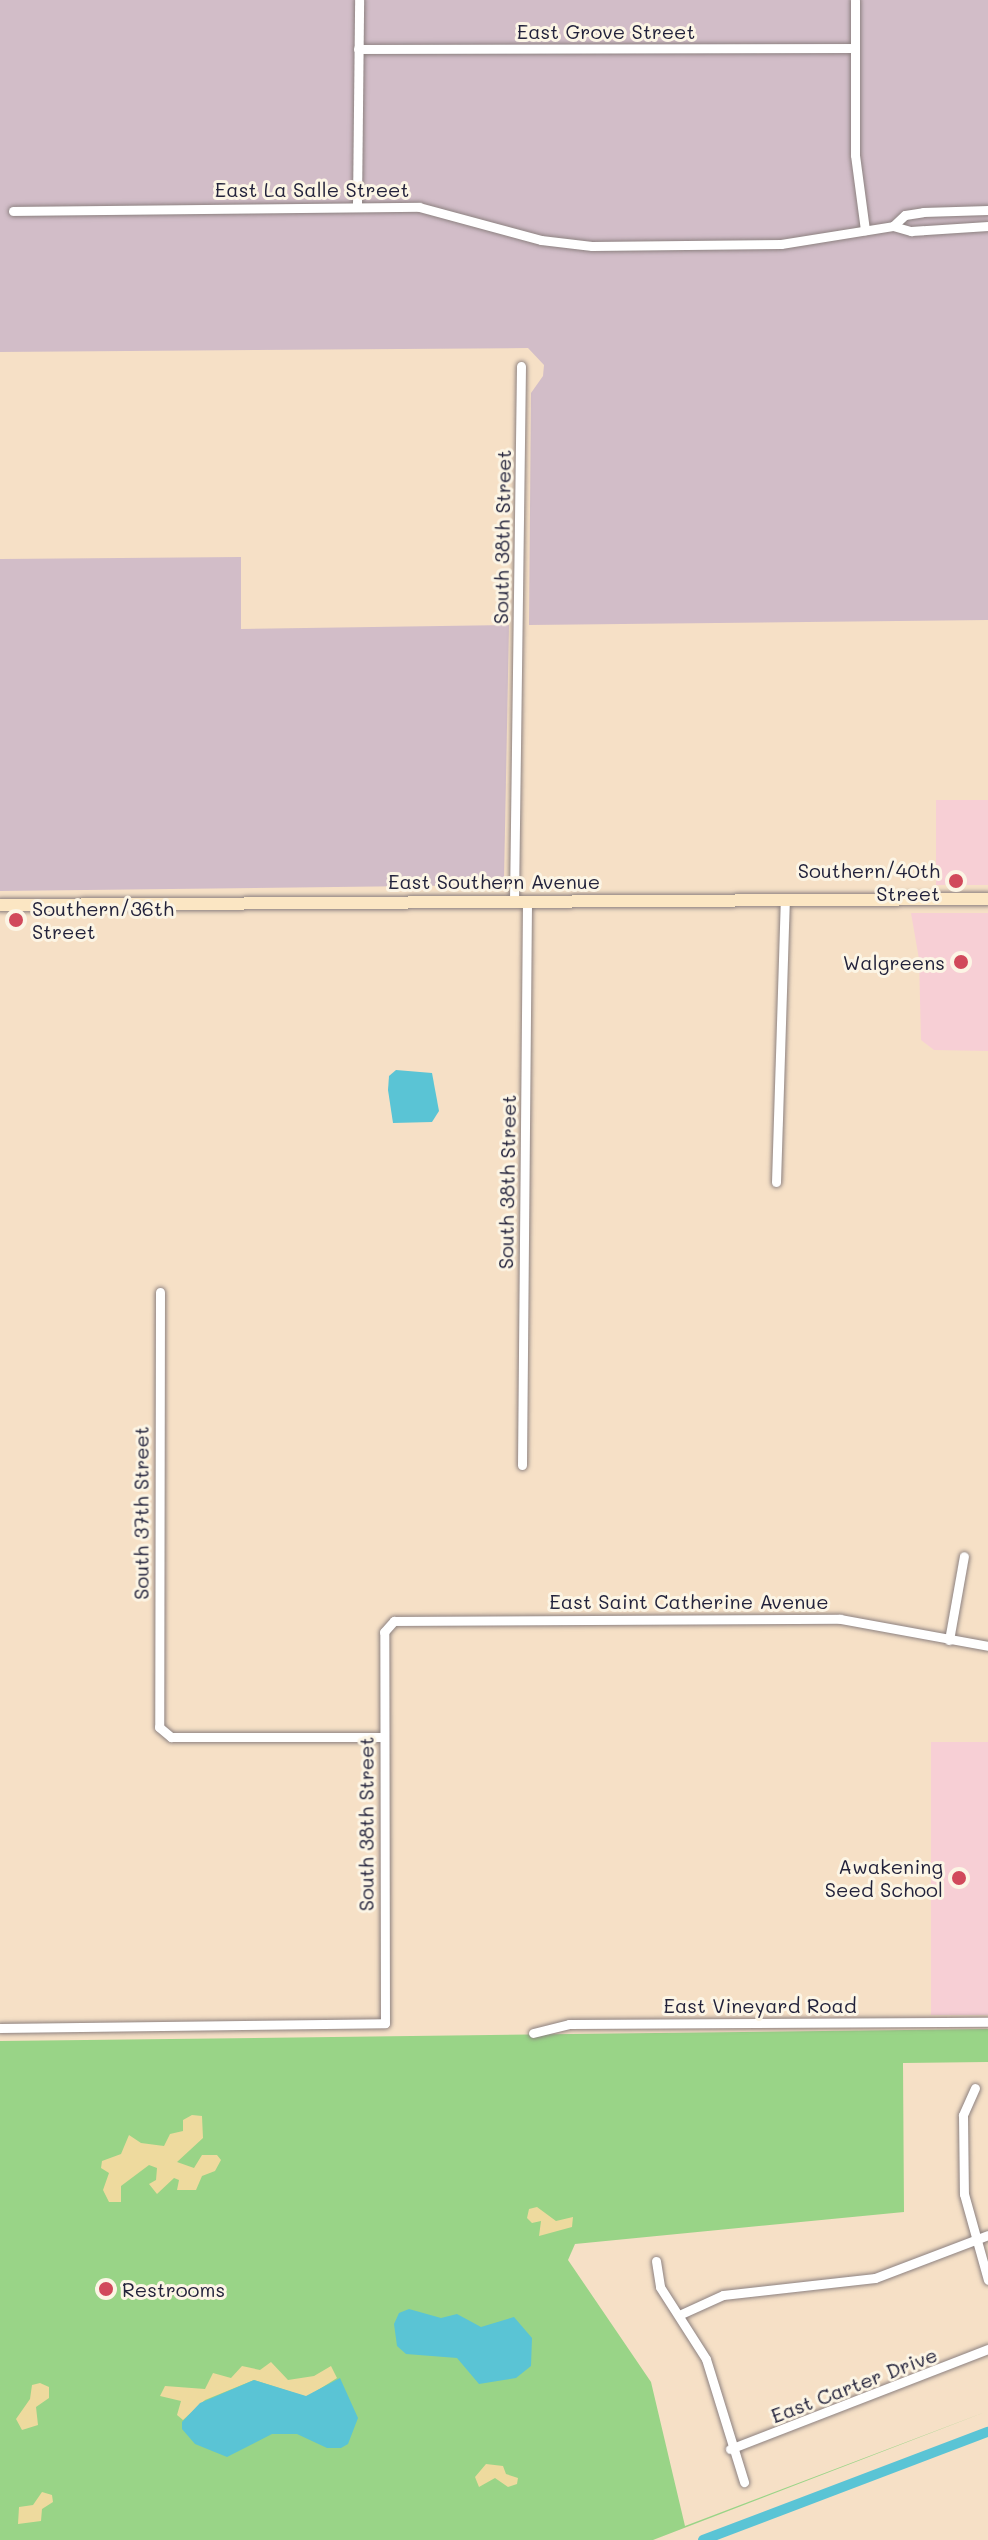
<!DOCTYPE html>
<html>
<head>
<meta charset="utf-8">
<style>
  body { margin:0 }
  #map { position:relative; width:988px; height:2540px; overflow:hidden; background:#f6e0c6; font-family:Mali,sans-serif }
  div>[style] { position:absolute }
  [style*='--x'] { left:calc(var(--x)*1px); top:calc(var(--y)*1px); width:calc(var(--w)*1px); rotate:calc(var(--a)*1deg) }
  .built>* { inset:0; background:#f7cfd5; transform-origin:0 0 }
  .industrial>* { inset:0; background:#d2bdc8 }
  .green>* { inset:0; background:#99d487 }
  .sand>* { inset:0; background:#eeda9e }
  .water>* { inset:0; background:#5ac4d5 }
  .canal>* { height:10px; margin:-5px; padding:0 5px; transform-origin:5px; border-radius:5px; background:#5ac4d5 }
  .roads { filter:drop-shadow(0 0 2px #8c8180) drop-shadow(0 0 2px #8c8180) }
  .minor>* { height:9px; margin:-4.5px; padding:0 4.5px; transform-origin:4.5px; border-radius:4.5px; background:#fff }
  .secondary>* { height:12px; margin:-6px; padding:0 6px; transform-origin:6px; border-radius:6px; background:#fbe6c3 }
  .dots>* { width:22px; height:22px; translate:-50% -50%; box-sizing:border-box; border:4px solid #fcf5e5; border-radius:50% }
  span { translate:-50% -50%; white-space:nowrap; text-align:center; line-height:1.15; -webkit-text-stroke:6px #fcf5e5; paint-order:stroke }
  .street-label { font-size:20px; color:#22223b }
  .poi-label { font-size:20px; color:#22223b }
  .right { translate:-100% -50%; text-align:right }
  .left { translate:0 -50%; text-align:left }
</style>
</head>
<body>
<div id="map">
  <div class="built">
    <div style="left:936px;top:800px;width:52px;height:85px"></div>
    <div style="clip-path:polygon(911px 913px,988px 913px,988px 1051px,934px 1050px,921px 1040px,919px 959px)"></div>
    <div style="left:931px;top:1742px;width:57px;height:273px"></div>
  </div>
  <div class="industrial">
    <div style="clip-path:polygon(0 0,988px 0,988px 620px,529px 625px,531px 393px,543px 376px,544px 365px,528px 348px,0 352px)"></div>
    <div style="clip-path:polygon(241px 557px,241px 629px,509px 625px,504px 880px,500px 885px,0 891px,0 559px)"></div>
  </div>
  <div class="green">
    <div style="clip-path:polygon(988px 2029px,988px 2062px,903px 2063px,904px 2212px,575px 2244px,568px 2260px,651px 2382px,685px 2526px,988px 2411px,653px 2540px,0 2540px,0 2041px)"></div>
  </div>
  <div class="sand">
    <div style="clip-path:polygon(192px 2115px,202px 2116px,203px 2138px,177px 2162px,194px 2168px,202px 2155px,217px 2155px,221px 2160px,215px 2171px,202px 2176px,196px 2190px,177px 2190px,179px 2180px,174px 2178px,157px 2194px,149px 2184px,156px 2180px,157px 2168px,149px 2165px,121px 2186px,121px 2202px,109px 2202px,103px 2190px,109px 2173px,101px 2168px,102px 2161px,121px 2154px,129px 2135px,141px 2143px,164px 2146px,170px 2134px,183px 2131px,183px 2120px)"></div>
    <div style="clip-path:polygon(537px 2207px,556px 2221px,573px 2217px,572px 2227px,539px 2236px,541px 2221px,532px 2223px,527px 2218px,529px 2209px)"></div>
    <div style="clip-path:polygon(271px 2362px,288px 2380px,314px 2376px,331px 2366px,337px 2378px,307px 2397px,254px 2380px,205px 2400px,183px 2420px,177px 2415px,181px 2401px,160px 2396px,165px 2386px,205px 2389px,213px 2373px,231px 2378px,242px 2366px,260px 2370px)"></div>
    <div style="clip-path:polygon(40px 2383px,49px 2387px,49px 2398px,36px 2407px,38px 2425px,22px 2430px,16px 2419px,30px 2399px,32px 2385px)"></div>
    <div style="clip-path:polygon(486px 2464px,503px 2466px,506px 2474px,518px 2478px,517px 2484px,508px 2487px,495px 2478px,479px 2487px,475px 2477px)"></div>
    <div style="clip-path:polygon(42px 2492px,52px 2495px,53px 2502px,42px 2509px,41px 2521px,18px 2524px,19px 2507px,33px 2505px)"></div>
  </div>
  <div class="water">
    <div style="clip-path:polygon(396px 1070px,432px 1073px,439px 1111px,432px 1122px,393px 1123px,388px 1090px,389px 1076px)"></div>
    <div style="clip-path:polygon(409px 2309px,441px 2318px,457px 2314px,481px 2327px,514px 2317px,532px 2338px,531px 2366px,516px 2378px,479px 2384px,457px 2358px,406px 2354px,397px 2346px,394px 2324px,399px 2313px)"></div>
    <div style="clip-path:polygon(340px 2378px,358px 2418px,348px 2444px,341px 2448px,327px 2448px,297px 2434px,272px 2434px,227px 2457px,195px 2444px,182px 2429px,182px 2422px,200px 2403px,254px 2380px,306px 2396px)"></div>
  </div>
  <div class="canal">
    <div style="--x:703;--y:2540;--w:305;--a:-20.8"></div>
  </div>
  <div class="roads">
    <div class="minor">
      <div style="--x:855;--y:0;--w:155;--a:90"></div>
      <div style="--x:855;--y:155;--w:76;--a:82.4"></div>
      <div style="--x:358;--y:49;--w:497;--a:-0.1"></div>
      <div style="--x:357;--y:205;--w:205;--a:-89.4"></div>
      <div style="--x:13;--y:211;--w:406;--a:-0.6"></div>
      <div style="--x:419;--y:207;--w:126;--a:15.1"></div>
      <div style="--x:541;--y:240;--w:51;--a:6.7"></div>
      <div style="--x:592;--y:246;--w:189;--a:-0.6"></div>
      <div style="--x:781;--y:244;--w:113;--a:-9.1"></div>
      <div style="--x:893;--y:226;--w:19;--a:16"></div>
      <div style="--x:911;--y:231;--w:77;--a:-3.7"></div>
      <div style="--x:893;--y:226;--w:16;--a:-43"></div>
      <div style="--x:905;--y:215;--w:18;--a:-9"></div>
      <div style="--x:923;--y:212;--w:65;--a:-1.8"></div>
      <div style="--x:514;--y:901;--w:535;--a:-89.25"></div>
      <div style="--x:776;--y:1182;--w:282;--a:-88.2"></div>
      <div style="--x:160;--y:1292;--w:435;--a:90.1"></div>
      <div style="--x:159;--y:1727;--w:16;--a:40"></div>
      <div style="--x:171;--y:1737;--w:212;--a:0"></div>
      <div style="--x:522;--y:1465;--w:564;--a:-89.49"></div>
      <div style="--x:949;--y:1640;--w:85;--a:-79.9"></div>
      <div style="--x:0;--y:2028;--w:385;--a:-0.7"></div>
      <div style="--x:385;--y:2023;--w:391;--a:-90.1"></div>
      <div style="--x:384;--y:1632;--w:15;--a:-48"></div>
      <div style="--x:394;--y:1621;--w:446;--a:-0.3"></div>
      <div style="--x:840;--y:1619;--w:150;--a:10.3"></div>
      <div style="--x:533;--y:2033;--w:37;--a:-14"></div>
      <div style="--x:569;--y:2024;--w:419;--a:-0.3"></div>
      <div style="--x:975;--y:2088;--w:30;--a:114"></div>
      <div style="--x:963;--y:2115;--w:79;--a:89.3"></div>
      <div style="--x:964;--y:2194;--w:89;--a:74.4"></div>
      <div style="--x:656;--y:2261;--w:26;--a:81"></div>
      <div style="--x:660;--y:2287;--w:85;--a:57.4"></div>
      <div style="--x:706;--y:2359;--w:129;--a:72.8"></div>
      <div style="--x:679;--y:2315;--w:48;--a:-24.4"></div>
      <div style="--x:723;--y:2295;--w:153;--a:-6.4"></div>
      <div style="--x:875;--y:2278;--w:121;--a:-20.8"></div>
      <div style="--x:730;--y:2449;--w:277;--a:-21.2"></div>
    </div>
    <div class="secondary">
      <div style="--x:0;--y:905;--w:988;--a:-0.35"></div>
    </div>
  </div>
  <div class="dots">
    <div style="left:956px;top:881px;background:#d1495b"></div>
    <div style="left:16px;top:920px;background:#d1495b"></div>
    <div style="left:961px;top:962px;background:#d1495b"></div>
    <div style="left:959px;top:1878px;background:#d1495b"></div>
    <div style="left:106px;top:2289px;background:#d1495b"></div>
  </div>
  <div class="street-label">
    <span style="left:606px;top:31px">East Grove Street</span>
    <span style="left:312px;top:189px">East La Salle Street</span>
    <span style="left:502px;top:537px;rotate:-89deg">South 38th Street</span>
    <span style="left:494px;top:881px">East Southern Avenue</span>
    <span style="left:507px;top:1182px;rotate:-89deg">South 38th Street</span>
    <span style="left:141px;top:1513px;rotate:-90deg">South 37th Street</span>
    <span style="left:689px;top:1601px">East Saint Catherine Avenue</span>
    <span style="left:366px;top:1824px;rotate:-90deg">South 38th Street</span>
    <span style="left:760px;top:2005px">East Vineyard Road</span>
    <span style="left:854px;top:2385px;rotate:-21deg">East Carter Drive</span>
  </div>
  <div class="poi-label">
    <span class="right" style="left:940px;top:882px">Southern/40th<br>Street</span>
    <span class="left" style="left:32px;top:920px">Southern/36th<br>Street</span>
    <span class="right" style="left:945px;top:962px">Walgreens</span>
    <span class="right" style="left:943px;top:1878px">Awakening<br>Seed School</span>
    <span class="left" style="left:122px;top:2289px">Restrooms</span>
  </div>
</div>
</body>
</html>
